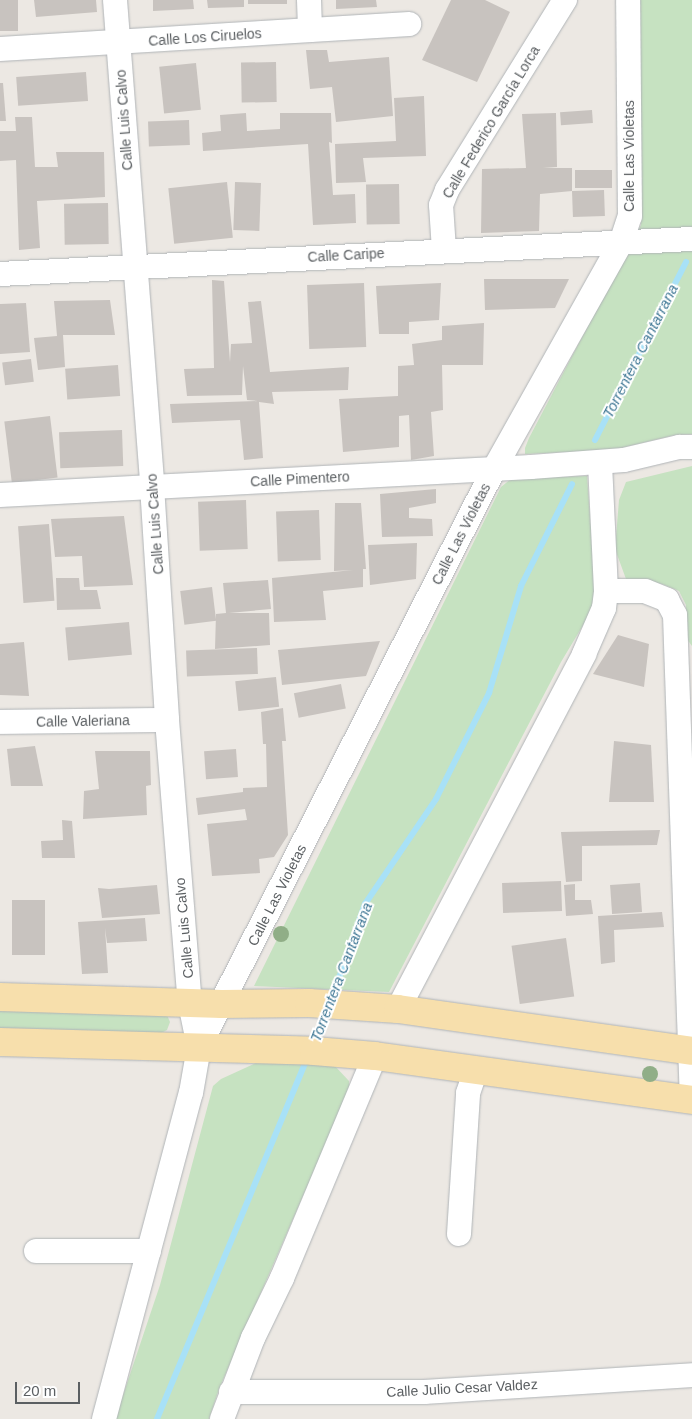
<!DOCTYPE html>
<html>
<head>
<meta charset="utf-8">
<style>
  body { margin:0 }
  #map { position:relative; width:692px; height:1419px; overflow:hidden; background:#ece8e3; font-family:Arial,sans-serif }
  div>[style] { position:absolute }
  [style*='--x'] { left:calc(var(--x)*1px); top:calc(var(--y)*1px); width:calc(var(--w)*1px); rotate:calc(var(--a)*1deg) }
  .green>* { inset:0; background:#c6e2c1 }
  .stream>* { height:6px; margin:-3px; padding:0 3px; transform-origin:3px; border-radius:3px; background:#a8e1f7 }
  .building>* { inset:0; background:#c8c3bf; transform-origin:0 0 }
  .roads { filter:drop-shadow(0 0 1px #b0b4b7) drop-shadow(0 0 1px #b0b4b7) }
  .minor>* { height:24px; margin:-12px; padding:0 12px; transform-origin:12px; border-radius:12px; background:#fff }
  .major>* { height:28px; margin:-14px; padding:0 14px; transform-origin:14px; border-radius:14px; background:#f7dfac }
  .trees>* { width:16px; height:16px; margin:-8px; border-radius:50%; background:#90ae87 }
  span { translate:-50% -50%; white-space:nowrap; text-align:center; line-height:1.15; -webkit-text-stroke:4px #fff; paint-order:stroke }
  .street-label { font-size:14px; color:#5b5f62 }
  .water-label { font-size:15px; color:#417996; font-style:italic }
  .scale { position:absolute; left:15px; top:1382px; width:65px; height:22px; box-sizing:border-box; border:2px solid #5b5f62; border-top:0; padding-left:6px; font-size:15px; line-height:18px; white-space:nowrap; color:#5b5f62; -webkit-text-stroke:4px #fff; paint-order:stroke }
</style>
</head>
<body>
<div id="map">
  <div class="green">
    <div style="clip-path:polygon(639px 0,692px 0,692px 434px,675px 435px,613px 450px,525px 454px,525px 448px,529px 438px,641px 225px)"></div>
    <div style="clip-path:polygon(692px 466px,692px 646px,686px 638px,686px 605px,679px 591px,662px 584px,626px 579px,615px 549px,619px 500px,626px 482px)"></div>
    <div style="clip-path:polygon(587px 476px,596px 593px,591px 612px,561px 662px,389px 992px,254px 986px,501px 487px,512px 478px)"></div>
    <div style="clip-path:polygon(0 1008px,167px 1015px,170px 1022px,167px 1030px,161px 1033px,0 1029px)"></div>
    <div style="clip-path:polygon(258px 1062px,334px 1065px,349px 1081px,349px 1097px,330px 1134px,219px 1389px,209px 1419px,115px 1419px,160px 1285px,213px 1086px,221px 1079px)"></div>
  </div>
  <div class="stream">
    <div style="--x:595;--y:440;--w:200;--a:-62.9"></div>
    <div style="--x:332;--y:998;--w:100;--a:-70.7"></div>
    <div style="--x:365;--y:904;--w:127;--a:-55.9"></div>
    <div style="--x:436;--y:799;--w:119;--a:-63.4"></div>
    <div style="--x:489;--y:693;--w:112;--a:-73.3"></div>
    <div style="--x:521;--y:586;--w:114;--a:-63.4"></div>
    <div style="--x:313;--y:1044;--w:35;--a:-68"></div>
    <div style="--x:157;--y:1419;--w:391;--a:-67.4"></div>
  </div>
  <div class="building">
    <div style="left:0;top:0;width:18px;height:31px"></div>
    <div style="clip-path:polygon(34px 0,96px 0,97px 12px,36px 17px)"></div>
    <div style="clip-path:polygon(153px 0,193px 0,194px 9px,153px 11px)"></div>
    <div style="clip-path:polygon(207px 0,244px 0,244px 7px,208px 8px)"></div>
    <div style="left:248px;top:0;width:39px;height:4px"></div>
    <div style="clip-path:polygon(336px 0,376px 0,377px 7px,336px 9px)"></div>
    <div style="clip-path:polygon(451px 0,485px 0,510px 12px,477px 82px,422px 60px)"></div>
    <div style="clip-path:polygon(306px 50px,327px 50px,329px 62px,389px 57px,393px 116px,336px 122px,332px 87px,310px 89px)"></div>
    <div style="left:276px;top:62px;width:40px;height:35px;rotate:89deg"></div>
    <div style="left:196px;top:63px;width:47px;height:37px;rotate:84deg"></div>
    <div style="left:86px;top:72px;width:29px;height:70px;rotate:86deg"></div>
    <div style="clip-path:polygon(0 83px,3px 83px,6px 121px,0 121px)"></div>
    <div style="clip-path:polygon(424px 96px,426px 156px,363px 158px,366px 182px,336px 183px,335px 144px,396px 141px,394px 98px)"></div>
    <div style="left:592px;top:110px;width:13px;height:32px;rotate:86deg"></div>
    <div style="clip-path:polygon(246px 113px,247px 131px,280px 129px,280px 113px,331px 113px,332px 143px,329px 142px,333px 195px,355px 194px,356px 223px,313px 225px,308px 144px,203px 151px,202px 133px,221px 131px,220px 115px)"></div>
    <div style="clip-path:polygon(556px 113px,557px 167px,543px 168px,572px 168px,572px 191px,540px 194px,539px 231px,481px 233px,482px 169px,526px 168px,522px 114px)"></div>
    <div style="clip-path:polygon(15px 117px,32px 117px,35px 167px,58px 167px,56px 152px,104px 152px,105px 197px,37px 201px,40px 248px,19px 250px,16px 160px,0 161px,0 131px,16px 131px)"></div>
    <div style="left:189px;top:120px;width:25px;height:41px;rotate:88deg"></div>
    <div style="left:575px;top:170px;width:37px;height:18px"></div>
    <div style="left:227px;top:182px;width:56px;height:59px;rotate:84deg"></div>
    <div style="left:235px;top:182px;width:26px;height:48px;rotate:2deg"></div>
    <div style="left:399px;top:184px;width:40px;height:33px;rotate:89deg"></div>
    <div style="left:604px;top:190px;width:26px;height:32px;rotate:88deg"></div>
    <div style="left:108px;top:203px;width:41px;height:44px;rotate:89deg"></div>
    <div style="clip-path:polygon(484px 279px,569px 279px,555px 308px,485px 310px)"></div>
    <div style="clip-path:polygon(212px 280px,224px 281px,230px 362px,231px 344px,252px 343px,248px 302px,261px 301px,270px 372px,349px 367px,348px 390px,272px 392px,274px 404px,259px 402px,263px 458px,244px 460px,240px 420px,172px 423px,170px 404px,258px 401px,247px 400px,243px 366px,242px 395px,187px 396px,184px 369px,214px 368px)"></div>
    <div style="left:364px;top:283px;width:64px;height:57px;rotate:88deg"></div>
    <div style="clip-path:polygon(441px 283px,439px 320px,409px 322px,409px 334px,379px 334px,376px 286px)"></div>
    <div style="clip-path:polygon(110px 300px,115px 335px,63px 335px,65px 367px,38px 370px,34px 338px,57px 336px,54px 301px)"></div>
    <div style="clip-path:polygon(26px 303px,30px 352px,0 354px,0 304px)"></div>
    <div style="clip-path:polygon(484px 323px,483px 365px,442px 365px,443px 410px,431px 412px,434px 456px,411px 460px,409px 415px,399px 416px,399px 447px,343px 452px,339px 399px,398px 396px,398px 366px,414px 365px,412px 344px,442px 340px,442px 326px)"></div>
    <div style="left:31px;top:359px;width:23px;height:29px;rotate:83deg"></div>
    <div style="left:118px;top:365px;width:31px;height:53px;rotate:86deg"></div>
    <div style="left:50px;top:416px;width:62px;height:46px;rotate:83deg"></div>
    <div style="left:122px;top:430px;width:36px;height:63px;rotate:88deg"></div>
    <div style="clip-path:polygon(436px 489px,436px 503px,409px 508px,409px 518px,432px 519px,433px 536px,382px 537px,380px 494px)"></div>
    <div style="left:246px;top:500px;width:49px;height:48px;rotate:88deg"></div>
    <div style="clip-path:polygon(335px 503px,361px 503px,366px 569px,363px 569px,363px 587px,323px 591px,326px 620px,274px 622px,272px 578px,353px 570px,334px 571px)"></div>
    <div style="left:319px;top:510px;width:50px;height:43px;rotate:88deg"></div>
    <div style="clip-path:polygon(124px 516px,133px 585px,84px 587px,82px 556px,55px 557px,51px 519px)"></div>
    <div style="left:49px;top:524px;width:77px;height:31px;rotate:86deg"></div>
    <div style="clip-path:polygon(417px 543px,416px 579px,370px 585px,368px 545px)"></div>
    <div style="clip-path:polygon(56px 578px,79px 578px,80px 590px,97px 590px,101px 609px,57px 610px)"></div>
    <div style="clip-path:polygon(268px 580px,271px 609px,229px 613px,269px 613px,270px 645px,215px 649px,216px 614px,226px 613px,223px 583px)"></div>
    <div style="left:212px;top:587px;width:34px;height:32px;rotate:83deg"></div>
    <div style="left:129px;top:622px;width:33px;height:64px;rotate:85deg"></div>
    <div style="clip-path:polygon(618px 635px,649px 644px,644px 687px,593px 674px)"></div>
    <div style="clip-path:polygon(380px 641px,366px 676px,282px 685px,278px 650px)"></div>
    <div style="clip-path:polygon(24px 642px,29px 696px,0 695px,0 644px)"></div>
    <div style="left:257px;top:648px;width:26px;height:71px;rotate:88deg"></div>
    <div style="left:276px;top:677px;width:30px;height:41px;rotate:84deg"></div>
    <div style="left:341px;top:684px;width:25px;height:48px;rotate:79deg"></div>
    <div style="clip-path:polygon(283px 708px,286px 741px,282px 741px,288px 835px,274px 857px,259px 859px,260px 873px,212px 876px,207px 824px,247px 820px,245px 809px,198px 815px,196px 798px,243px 792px,243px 788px,267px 787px,266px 744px,263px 744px,261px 712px)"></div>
    <div style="clip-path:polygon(614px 741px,651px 745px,654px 802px,609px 802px)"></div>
    <div style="clip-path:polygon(35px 746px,43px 786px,11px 786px,7px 749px)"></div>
    <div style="left:236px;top:749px;width:28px;height:32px;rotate:86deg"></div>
    <div style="clip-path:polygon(95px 751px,150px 751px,151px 785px,146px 786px,147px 815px,83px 819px,84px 791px,99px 789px)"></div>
    <div style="clip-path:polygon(62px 820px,72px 821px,75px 858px,42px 858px,41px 841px,63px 840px)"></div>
    <div style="clip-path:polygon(660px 830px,657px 845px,582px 846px,582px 881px,566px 882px,561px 832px)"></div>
    <div style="left:561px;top:881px;width:30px;height:59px;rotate:88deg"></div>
    <div style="left:640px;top:883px;width:29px;height:30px;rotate:86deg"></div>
    <div style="clip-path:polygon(575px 884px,575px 900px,591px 900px,593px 914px,566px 916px,564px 885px)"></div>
    <div style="clip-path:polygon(157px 885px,160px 914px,102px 918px,98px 888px,109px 889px)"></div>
    <div style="left:12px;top:900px;width:33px;height:55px"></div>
    <div style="clip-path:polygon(662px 912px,664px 927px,614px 930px,615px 962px,601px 964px,598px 916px)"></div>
    <div style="clip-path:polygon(145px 918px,147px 941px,107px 943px,105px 928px,108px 973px,82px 974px,78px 922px)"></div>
    <div style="left:566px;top:938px;width:59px;height:55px;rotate:82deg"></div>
  </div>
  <div class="roads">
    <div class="minor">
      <div style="--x:115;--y:0;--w:487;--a:85.6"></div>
      <div style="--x:152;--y:486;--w:234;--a:86.3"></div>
      <div style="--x:167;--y:720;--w:284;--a:85.4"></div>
      <div style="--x:190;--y:1003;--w:45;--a:78.4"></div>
      <div style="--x:309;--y:0;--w:30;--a:88"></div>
      <div style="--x:0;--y:49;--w:410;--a:-3.5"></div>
      <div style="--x:444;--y:250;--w:45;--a:-93.8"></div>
      <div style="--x:441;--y:205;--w:16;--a:-68"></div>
      <div style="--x:447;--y:190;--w:224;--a:-58.2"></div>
      <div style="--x:0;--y:274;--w:693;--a:-2.9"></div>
      <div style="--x:0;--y:495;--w:532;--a:-3.02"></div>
      <div style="--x:531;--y:467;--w:93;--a:-4.3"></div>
      <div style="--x:624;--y:460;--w:57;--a:-13.3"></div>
      <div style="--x:679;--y:447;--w:13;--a:0"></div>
      <div style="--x:606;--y:591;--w:39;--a:0"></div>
      <div style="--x:645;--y:591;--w:24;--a:22"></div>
      <div style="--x:667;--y:600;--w:17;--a:62"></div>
      <div style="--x:675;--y:615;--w:476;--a:88"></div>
      <div style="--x:0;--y:722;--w:167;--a:-0.7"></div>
      <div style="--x:398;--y:1009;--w:401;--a:-62.3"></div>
      <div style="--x:584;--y:654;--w:50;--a:-66.5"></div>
      <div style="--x:604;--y:608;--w:17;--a:-83"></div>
      <div style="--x:606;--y:591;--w:129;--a:-92.7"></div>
      <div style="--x:459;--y:1234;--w:141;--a:-86.3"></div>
      <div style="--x:468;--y:1093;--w:24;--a:-71"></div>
      <div style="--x:36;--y:1251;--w:113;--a:0"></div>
      <div style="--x:231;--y:1392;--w:193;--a:0"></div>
      <div style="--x:424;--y:1392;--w:269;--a:-3.6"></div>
      <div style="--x:104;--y:1419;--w:337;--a:-75.1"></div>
      <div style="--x:191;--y:1093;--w:47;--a:-80.1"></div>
      <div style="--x:199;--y:1047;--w:649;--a:-62.96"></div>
      <div style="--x:494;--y:469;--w:259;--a:-60.7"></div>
      <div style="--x:621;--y:243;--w:28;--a:-72"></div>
      <div style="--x:630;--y:216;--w:216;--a:-90.5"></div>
      <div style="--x:222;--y:1419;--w:87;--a:-69.1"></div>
      <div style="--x:253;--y:1338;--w:67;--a:-64.2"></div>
      <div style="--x:282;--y:1278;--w:241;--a:-67.3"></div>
    </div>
    <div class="major">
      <div style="--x:0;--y:997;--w:222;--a:1.8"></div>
      <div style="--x:222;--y:1004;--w:87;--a:-0.7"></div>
      <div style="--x:309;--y:1003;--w:89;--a:3.9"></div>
      <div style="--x:398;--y:1009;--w:297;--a:8.1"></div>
      <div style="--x:0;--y:1042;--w:314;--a:1.6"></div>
      <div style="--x:314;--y:1051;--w:61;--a:4.7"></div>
      <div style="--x:375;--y:1056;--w:320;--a:7.9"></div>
    </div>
  </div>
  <div class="trees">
    <div style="left:281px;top:934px"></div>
    <div style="left:650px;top:1074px"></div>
  </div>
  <div class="street-label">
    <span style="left:205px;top:37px;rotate:-4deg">Calle Los Ciruelos</span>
    <span style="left:124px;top:120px;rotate:-94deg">Calle Luis Calvo</span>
    <span style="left:491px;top:122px;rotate:-59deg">Calle Federico García Lorca</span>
    <span style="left:629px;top:156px;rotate:-90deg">Calle Las Violetas</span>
    <span style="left:346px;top:255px;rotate:-3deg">Calle Caripe</span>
    <span style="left:300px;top:479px;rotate:-3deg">Calle Pimentero</span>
    <span style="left:155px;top:524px;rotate:-94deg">Calle Luis Calvo</span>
    <span style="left:461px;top:534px;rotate:-63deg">Calle Las Violetas</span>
    <span style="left:83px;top:721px;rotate:-1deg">Calle Valeriana</span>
    <span style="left:277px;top:895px;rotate:-63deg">Calle Las Violetas</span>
    <span style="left:184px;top:928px;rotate:-95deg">Calle Luis Calvo</span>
    <span style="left:462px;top:1388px;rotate:-3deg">Calle Julio Cesar Valdez</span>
  </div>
  <div class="water-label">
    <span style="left:640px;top:351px;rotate:-63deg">Torrentera Cantarrana</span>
    <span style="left:341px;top:972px;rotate:-69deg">Torrentera Cantarrana</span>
  </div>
  <div class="scale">20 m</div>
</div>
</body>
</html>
